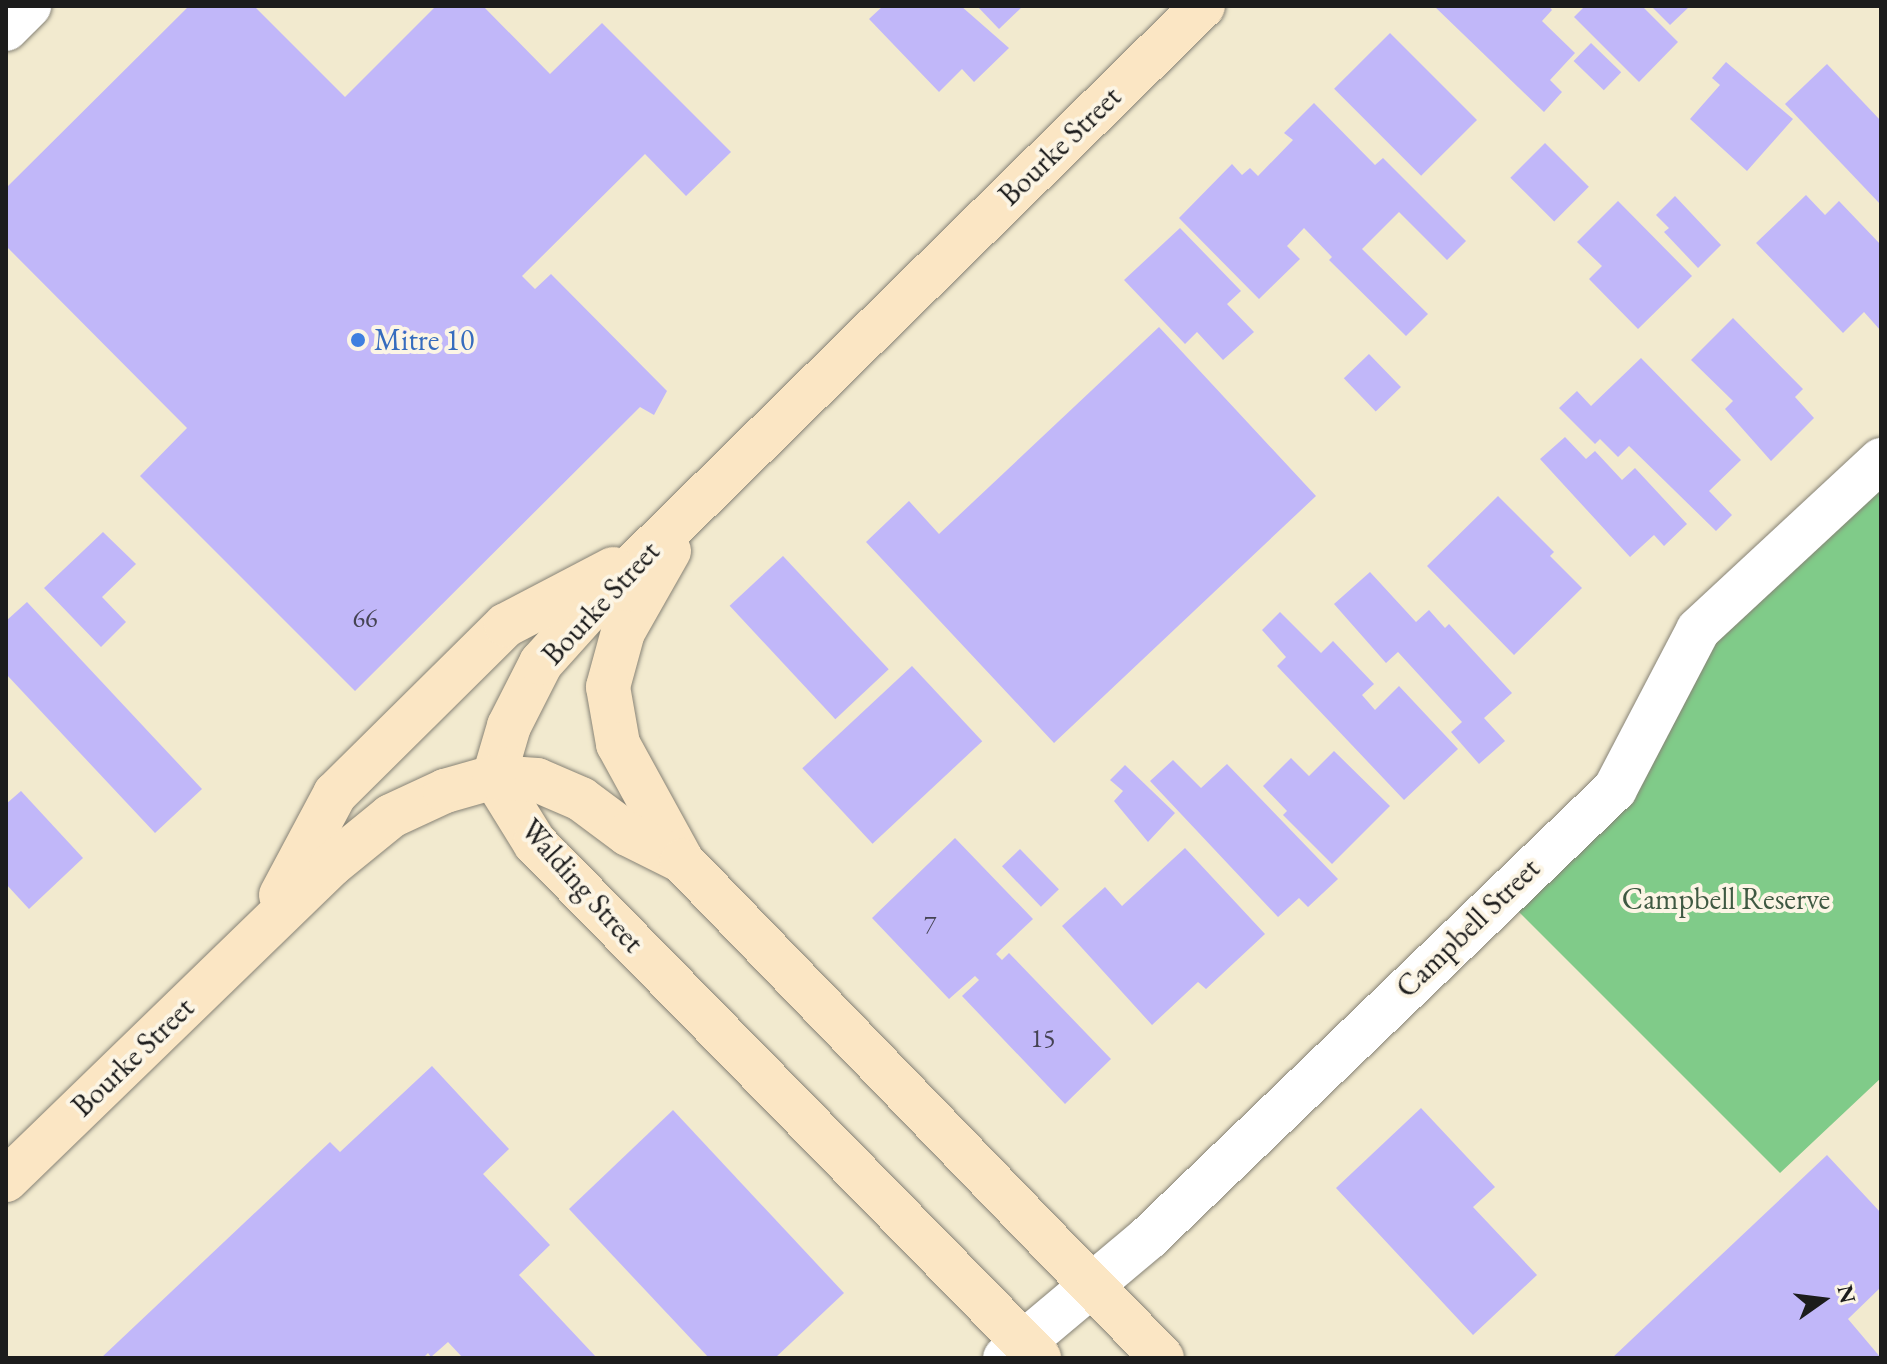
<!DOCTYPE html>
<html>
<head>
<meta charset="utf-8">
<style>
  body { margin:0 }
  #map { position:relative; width:1887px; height:1364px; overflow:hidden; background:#f2eacf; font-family:"EB Garamond",serif }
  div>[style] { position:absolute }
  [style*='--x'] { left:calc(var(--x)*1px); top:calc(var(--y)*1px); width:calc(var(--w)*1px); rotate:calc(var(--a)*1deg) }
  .green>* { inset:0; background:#80cb89 }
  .building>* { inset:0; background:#c1b7f9; transform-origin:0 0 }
  .roads { filter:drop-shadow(0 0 2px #878376) drop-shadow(0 0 2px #878376) }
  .street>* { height:44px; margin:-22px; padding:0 22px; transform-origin:22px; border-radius:22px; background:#fff }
  .secondary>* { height:44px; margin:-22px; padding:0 22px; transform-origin:22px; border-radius:22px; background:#fbe6c4 }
  .dots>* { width:22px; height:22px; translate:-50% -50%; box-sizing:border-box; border:4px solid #fcf5e5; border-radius:50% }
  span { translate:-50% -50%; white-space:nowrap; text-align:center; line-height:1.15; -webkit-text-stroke:8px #fcf5e5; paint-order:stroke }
  .number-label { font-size:26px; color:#454353 }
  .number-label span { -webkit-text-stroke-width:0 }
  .street-label { font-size:30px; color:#1c1c1c }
  .shop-label { font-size:30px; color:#366cbe }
  .left { translate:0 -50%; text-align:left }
  .park-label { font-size:30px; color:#3f5942 }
  .frame { position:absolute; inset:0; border:8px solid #1c1c1c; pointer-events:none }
  .north { position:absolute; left:1783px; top:1260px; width:80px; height:80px; -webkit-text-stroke:6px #fcf5e5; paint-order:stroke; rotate:76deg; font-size:22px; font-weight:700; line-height:32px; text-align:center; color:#1c1c1c }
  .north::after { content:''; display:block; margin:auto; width:28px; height:36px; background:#1c1c1c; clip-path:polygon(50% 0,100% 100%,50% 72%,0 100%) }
</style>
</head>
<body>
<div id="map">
  <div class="green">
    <div style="clip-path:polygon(1881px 460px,1881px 1078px,1780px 1173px,1502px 895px,1615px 789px,1698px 630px)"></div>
  </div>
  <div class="building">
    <div style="clip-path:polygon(189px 6px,254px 6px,345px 97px,436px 6px,483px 6px,550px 74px,602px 23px,731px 152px,686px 196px,645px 154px,522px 276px,535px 289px,551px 274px,667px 391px,654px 415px,640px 407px,355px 691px,140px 476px,187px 428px,6px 246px,6px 188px)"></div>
    <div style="clip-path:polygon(883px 6px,961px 6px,1009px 48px,974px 82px,962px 69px,939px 92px,869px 19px)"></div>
    <div style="clip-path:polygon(977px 6px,1023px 6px,999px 29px)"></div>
    <div style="clip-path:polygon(1434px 6px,1549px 6px,1552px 10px,1542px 21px,1575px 53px,1550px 80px,1562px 92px,1544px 112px)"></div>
    <div style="clip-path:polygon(1585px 6px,1642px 6px,1678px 42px,1639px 82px,1574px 17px)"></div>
    <div style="clip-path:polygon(1651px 6px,1690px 6px,1670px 25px)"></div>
    <div style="left:1390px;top:33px;width:123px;height:79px;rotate:45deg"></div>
    <div style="left:1591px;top:43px;width:42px;height:25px;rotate:44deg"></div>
    <div style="clip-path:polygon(1726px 62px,1793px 119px,1747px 171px,1690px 119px,1720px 85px,1712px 78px)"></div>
    <div style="clip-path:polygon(1827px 64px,1881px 121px,1881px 205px,1785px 104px)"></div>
    <div style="clip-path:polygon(1314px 103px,1375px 165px,1383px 158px,1466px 241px,1447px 260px,1399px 212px,1362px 249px,1428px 314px,1406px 336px,1329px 260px,1332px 257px,1304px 228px,1287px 246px,1300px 259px,1259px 299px,1179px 218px,1232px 164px,1242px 175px,1250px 168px,1258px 176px,1293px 140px,1284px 133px)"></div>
    <div style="left:1545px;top:143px;width:62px;height:49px;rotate:45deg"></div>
    <div style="clip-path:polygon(1806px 195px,1825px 215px,1839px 201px,1881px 245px,1881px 331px,1864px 312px,1843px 333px,1756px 243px)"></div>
    <div style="clip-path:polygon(1675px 196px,1721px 245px,1698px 268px,1664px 232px,1669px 228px,1656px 215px)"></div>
    <div style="clip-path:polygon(1618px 201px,1692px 276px,1638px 329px,1589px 279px,1602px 266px,1577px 242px)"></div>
    <div style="clip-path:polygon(1180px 228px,1241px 291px,1227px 304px,1254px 332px,1223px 360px,1197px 332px,1185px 344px,1124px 280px)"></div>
    <div style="clip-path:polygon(1733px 318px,1803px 389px,1795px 397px,1814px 418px,1771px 461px,1725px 409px,1733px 401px,1691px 360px)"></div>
    <div style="clip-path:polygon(1159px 327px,1316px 496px,1054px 743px,866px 542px,909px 501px,939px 534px)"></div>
    <div style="left:1369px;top:354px;width:46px;height:35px;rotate:46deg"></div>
    <div style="clip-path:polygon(1641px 358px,1741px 460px,1709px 491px,1732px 515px,1716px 531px,1629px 446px,1618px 457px,1600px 439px,1595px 444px,1559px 408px,1577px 391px,1591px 406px)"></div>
    <div style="clip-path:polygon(1565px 437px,1586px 459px,1595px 451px,1622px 480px,1635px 468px,1687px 524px,1664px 546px,1654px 535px,1630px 557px,1540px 459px)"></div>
    <div style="clip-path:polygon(1498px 496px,1554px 552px,1550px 556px,1582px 588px,1514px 655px,1427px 566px)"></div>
    <div style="clip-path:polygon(103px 532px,136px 564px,102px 597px,126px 622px,101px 647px,44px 588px)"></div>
    <div style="left:783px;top:556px;width:155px;height:73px;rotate:47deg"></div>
    <div style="clip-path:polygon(1370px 572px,1416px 622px,1429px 610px,1445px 628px,1449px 624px,1512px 693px,1484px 718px,1505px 741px,1479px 764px,1451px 732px,1462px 722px,1398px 652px,1386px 663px,1334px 604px)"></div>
    <div style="clip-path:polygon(27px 602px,202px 789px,155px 833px,6px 674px,6px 621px)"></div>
    <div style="clip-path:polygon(1280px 612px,1321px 653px,1333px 641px,1374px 684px,1362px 695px,1375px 710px,1399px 686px,1458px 749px,1404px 800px,1277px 666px,1286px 657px,1262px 630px)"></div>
    <div style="left:912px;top:666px;width:103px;height:150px;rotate:47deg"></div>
    <div style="clip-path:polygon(1334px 751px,1390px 806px,1332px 864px,1283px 815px,1287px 811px,1263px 786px,1291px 758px,1309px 776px)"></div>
    <div style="clip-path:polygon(1173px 760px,1201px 788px,1227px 764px,1338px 879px,1308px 907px,1299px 898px,1278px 917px,1150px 781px)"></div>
    <div style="clip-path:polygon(1125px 765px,1175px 813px,1148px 842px,1114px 801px,1123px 791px,1110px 780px)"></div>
    <div style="clip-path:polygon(21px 791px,83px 858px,29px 909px,6px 884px,6px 804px)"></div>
    <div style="clip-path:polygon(955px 838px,1033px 919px,996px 954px,1002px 960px,1009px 953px,1111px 1059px,1065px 1104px,962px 996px,979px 980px,975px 976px,949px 999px,872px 918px)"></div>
    <div style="clip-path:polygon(1185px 848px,1265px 934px,1206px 989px,1198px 982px,1152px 1025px,1062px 926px,1105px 887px,1122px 906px)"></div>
    <div style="left:1020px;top:849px;width:56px;height:25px;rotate:46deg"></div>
    <div style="clip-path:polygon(432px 1066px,509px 1149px,483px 1174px,550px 1245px,519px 1275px,597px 1358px,463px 1358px,448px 1342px,431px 1357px,428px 1353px,423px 1358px,101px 1358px,330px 1142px,340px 1152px)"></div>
    <div style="clip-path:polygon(1421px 1108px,1495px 1187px,1473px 1207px,1537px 1275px,1473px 1335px,1336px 1188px)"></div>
    <div style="clip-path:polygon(673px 1110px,844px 1293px,775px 1358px,709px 1358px,569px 1209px)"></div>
    <div style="clip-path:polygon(1827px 1155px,1881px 1213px,1881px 1287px,1848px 1319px,1881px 1358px,1612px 1358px)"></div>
  </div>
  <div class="roads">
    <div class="street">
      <div style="--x:6;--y:29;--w:33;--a:-45"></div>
      <div style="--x:1005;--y:1358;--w:187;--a:-40"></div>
      <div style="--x:1148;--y:1238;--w:648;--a:-43.87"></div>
      <div style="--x:1615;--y:789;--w:179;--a:-62.4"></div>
      <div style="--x:1698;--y:630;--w:250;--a:-42.9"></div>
    </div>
    <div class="secondary">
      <div style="--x:669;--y:551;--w:93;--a:119.6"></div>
      <div style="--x:623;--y:632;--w:57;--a:105.3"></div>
      <div style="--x:608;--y:687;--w:58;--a:80"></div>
      <div style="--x:618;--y:744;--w:133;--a:61.3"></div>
      <div style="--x:494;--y:777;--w:53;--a:-73.6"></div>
      <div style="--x:509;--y:726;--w:71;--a:-63.1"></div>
      <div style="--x:541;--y:663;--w:78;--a:-48.1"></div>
      <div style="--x:593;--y:605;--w:855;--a:-44.48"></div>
      <div style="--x:494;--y:777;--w:78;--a:58.2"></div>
      <div style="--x:535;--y:843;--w:721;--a:45.62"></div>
      <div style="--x:281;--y:895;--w:115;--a:-61.9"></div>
      <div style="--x:335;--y:794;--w:240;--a:-44.7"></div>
      <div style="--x:506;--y:625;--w:121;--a:-27.6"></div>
      <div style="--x:6;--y:1180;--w:453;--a:-44.1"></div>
      <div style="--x:331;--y:865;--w:77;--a:-39.2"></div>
      <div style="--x:391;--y:816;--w:60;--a:-24.8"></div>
      <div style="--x:445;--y:791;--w:51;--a:-15.9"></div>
      <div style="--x:494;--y:777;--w:43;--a:4"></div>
      <div style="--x:537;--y:780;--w:48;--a:23.4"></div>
      <div style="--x:581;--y:799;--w:59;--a:36.7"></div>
      <div style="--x:628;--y:834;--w:60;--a:26.6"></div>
      <div style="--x:682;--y:861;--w:691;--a:46"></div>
    </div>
  </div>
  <div class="dots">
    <div style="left:358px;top:340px;background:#3f7fe0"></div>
  </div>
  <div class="number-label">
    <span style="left:365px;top:619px">66</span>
    <span style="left:930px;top:926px">7</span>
    <span style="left:1043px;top:1039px">15</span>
  </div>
  <div class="street-label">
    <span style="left:1060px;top:146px;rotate:-44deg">Bourke Street</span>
    <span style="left:601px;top:603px;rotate:-47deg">Bourke Street</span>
    <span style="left:582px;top:886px;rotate:48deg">Walding Street</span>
    <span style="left:1468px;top:928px;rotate:-44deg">Campbell Street</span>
    <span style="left:133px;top:1057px;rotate:-44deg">Bourke Street</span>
  </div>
  <div class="shop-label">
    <span class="left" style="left:374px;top:340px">Mitre 10</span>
  </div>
  <div class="park-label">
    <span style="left:1726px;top:899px">Campbell Reserve</span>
  </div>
  <div class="frame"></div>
  <div class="north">N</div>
</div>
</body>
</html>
